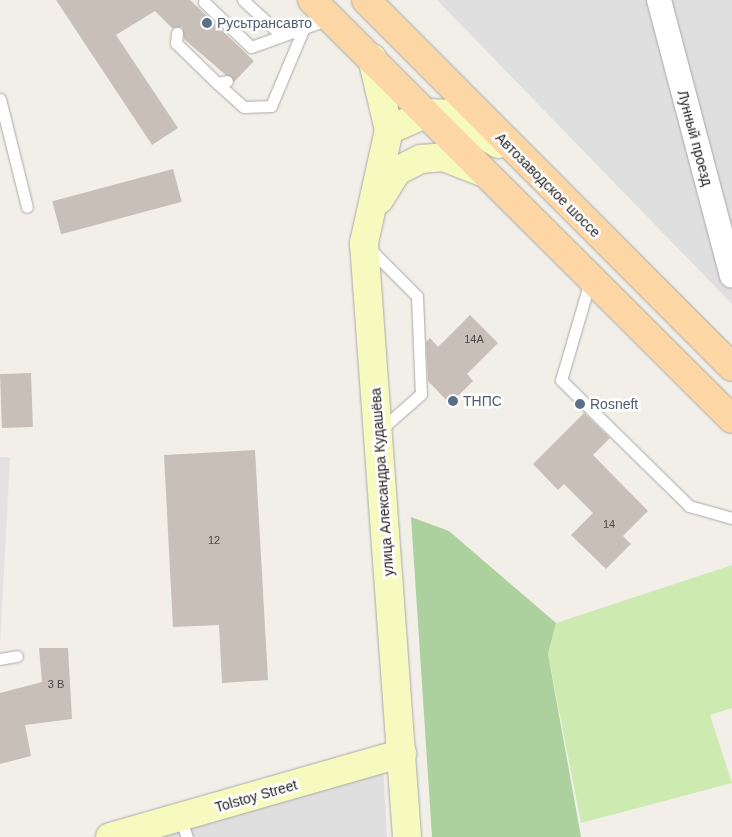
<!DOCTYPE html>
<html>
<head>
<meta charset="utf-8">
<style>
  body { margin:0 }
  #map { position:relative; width:732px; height:837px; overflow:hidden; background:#f2efe9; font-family:Arial,sans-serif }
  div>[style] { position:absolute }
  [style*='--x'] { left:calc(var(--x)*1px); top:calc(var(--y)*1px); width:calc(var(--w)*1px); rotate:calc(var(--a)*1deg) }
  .residential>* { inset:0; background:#e0dfdf }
  .grass>* { inset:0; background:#cdebb0 }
  .forest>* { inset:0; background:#add19e }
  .parking>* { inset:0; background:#e2e2e2 }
  .building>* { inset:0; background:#c7bfb8; transform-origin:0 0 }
  .roads { filter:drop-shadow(0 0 1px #a9a9a9) drop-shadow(0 0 1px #a9a9a9) }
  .lane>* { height:11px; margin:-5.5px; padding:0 5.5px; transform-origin:5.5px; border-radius:5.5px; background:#fff }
  .street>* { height:24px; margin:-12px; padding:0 12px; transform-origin:12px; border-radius:12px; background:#fff }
  .secondary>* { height:28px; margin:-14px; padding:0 14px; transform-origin:14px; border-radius:14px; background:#f7fabf }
  .primary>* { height:28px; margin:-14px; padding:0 14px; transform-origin:14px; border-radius:14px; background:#fcd6a4 }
  .dots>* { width:14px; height:14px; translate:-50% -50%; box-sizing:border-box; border:2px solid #fff; border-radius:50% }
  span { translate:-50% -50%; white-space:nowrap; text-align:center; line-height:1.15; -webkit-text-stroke:5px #fff; paint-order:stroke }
  .number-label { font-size:11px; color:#4b4948 }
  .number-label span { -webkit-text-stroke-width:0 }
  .service-label { font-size:14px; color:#4e5e75 }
  .left { translate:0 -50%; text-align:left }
  .street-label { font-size:14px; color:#222 }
</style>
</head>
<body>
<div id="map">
  <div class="residential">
    <div style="clip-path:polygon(437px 0,732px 0,732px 304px)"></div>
    <div style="clip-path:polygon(383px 764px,387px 837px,106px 837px)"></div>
  </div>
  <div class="grass">
    <div style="clip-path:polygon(732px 565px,732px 708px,710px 715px,732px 783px,581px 823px,548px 654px,556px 623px)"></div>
  </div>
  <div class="forest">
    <div style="clip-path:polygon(411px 517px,449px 531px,556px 623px,548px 654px,581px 837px,432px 837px)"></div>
  </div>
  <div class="parking">
    <div style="clip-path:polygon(0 457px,10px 457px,0 646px)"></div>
  </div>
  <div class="building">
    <div style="clip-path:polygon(56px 0,190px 0,254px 61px,234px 82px,184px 39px,182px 27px,172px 28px,155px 11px,116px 35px,178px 128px,152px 145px)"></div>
    <div style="left:173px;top:169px;width:34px;height:125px;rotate:75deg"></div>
    <div style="clip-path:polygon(470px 315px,498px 343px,467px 374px,473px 381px,450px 404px,428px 381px,426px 342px,430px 338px,438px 347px)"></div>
    <div style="left:31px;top:373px;width:54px;height:31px;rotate:88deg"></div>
    <div style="clip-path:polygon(584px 413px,610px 438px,593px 455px,648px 511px,623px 536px,631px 544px,606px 569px,571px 535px,593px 513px,564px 484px,558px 490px,533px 464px)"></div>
    <div style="clip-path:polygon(255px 450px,268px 680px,222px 683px,219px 625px,173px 627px,164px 455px)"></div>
    <div style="clip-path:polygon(39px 648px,68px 648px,72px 719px,25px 725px,31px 756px,0 764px,0 693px,42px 682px)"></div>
  </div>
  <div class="roads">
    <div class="lane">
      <div style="--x:243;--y:0;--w:52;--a:42.6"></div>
      <div style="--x:204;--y:2;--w:65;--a:43.8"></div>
      <div style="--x:251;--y:47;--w:83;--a:-19.7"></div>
      <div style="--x:177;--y:33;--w:10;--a:96"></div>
      <div style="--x:176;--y:43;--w:57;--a:44.3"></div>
      <div style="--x:217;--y:83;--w:10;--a:-11"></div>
      <div style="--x:217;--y:83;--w:36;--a:42"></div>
      <div style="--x:244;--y:107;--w:27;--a:-2"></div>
      <div style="--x:271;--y:106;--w:88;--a:-67.2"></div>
      <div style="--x:0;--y:99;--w:111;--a:76"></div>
      <div style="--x:368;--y:247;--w:69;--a:45"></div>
      <div style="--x:417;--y:296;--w:98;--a:87.7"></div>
      <div style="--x:421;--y:394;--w:55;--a:138.7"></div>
      <div style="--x:590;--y:281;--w:103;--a:106.3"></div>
      <div style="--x:561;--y:380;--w:180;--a:44.5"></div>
      <div style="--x:689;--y:506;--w:45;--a:15.6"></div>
      <div style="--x:0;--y:659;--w:17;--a:-10"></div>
      <div style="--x:180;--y:818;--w:20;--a:70"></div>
    </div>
    <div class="street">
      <div style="--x:659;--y:0;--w:285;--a:75.2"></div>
    </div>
    <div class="secondary">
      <div style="--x:372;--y:58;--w:74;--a:76.7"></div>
      <div style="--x:389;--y:130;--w:116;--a:102.5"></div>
      <div style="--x:364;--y:243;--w:596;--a:85.86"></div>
      <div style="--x:389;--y:130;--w:42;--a:-24.1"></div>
      <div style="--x:427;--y:113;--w:26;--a:2"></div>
      <div style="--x:453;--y:114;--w:54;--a:33.7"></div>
      <div style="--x:379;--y:200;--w:34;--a:-58"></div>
      <div style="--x:397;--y:171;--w:27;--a:-27"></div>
      <div style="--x:421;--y:159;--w:22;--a:-5"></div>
      <div style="--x:443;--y:157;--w:45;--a:20.9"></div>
      <div style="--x:110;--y:837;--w:304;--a:-16"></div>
    </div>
    <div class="primary">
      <div style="--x:312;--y:0;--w:593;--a:44.93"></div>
      <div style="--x:366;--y:0;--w:518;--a:45.08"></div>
    </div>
  </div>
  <div class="dots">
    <div style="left:207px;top:23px;background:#5c6f8a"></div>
    <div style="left:453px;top:401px;background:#5c6f8a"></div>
    <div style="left:580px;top:404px;background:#5c6f8a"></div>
  </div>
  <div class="number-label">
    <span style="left:474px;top:339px">14А</span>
    <span style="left:609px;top:524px">14</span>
    <span style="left:214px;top:540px">12</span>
    <span style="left:56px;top:684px">3 В</span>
  </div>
  <div class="service-label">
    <span class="left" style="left:217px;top:23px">Русьтрансавто</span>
    <span class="left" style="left:463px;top:401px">ТНПС</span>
    <span class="left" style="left:590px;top:404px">Rosneft</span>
  </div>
  <div class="street-label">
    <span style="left:695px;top:138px;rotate:75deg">Лунный проезд</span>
    <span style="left:548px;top:185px;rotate:45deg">Автозаводское шоссе</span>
    <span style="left:382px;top:482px;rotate:-94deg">улица Александра Кудашёва</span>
    <span style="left:256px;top:796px;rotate:-16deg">Tolstoy Street</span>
  </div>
</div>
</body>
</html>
